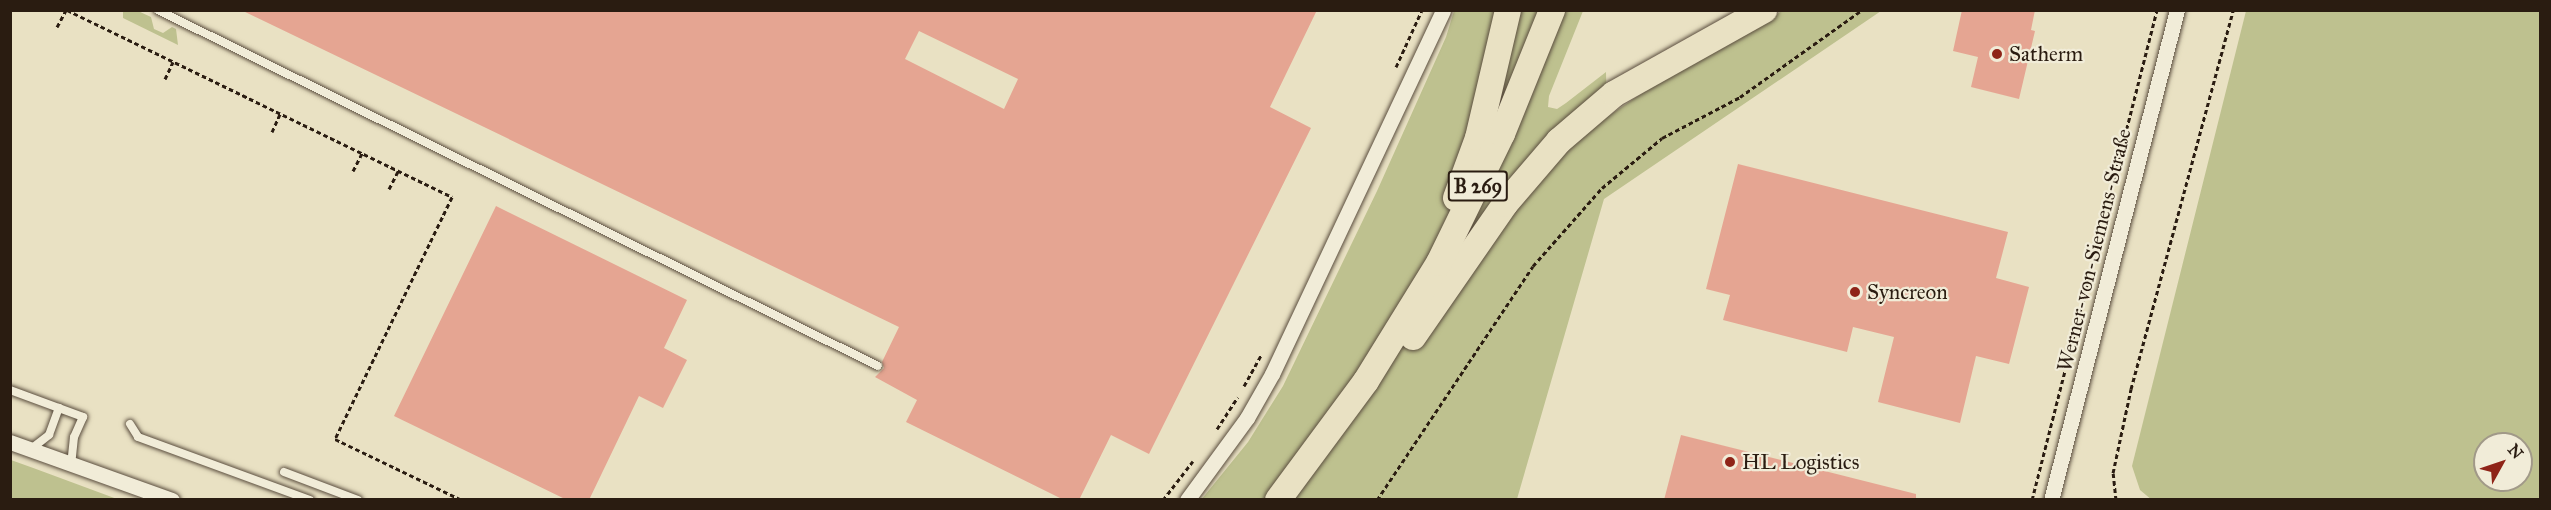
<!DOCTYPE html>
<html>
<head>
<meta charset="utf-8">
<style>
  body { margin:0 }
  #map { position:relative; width:2551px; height:510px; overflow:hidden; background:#e9e1c3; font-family:"IM FELL Great Primer",serif }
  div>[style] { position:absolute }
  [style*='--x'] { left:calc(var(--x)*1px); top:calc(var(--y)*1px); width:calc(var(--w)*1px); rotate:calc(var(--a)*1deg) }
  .green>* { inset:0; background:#bec18f }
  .building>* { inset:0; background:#e5a592 }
  .path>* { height:3px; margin-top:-1.5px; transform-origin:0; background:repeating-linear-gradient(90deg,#2a1c11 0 4.5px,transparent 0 7.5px) }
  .roads { filter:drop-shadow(0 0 2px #5a4d3e) drop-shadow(0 0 2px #5a4d3e) }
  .lane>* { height:8px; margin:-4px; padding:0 4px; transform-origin:4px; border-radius:4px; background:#f1ecd8 }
  .street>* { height:15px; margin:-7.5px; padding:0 7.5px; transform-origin:7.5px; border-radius:7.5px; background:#f1ecd8 }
  .primary>* { height:26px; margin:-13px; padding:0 13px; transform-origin:13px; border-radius:13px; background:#e9e1c3 }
  .dots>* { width:16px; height:16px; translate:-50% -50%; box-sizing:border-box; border:3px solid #f1ecd8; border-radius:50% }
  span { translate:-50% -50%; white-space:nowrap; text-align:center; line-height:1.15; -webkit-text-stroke:4.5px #f1ecd8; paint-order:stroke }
  .shield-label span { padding:2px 4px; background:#f1ecd8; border:2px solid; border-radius:4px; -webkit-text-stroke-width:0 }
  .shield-label { font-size:20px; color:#2a1c11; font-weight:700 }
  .poi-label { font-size:21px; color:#2a1c11 }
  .left { translate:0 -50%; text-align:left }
  .street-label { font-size:21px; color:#2a1c11 }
  .frame { position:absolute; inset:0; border:12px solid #2a1c11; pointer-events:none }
  .north { position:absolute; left:2473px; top:432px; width:60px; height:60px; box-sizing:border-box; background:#f1ecd8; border:2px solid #a19988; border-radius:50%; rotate:50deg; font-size:16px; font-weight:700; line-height:24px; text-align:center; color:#2a1c11 }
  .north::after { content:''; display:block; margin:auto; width:21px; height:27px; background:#8f2418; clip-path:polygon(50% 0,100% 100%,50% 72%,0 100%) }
</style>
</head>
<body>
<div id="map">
  <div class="green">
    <div style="clip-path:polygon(123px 11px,138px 11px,151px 17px,154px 29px,163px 33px,172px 27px,176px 29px,178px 45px,123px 18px)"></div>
    <div style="clip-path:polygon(1454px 11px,1583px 11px,1549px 96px,1548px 107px,1557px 109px,1566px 103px,1606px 72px,1607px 117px,1657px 83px,1782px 11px,1881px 11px,1604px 199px,1517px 499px,1201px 500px,1248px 442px,1283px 386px,1377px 191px,1446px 37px)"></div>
    <div style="clip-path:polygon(evenodd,2246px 11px,2540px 11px,2540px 499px,2152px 500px,2140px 490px,2132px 466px,2246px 11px,2485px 444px,2521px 444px,2521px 480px,2485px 480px,2485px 444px)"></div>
    <div style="clip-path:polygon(11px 460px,36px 469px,117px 499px,11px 499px)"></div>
  </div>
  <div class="building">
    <div style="clip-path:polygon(evenodd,241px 10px,1317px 10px,1270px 107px,1311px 128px,1149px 454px,1111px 435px,1079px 500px,1064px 500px,906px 422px,917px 400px,875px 377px,884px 368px,882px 362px,899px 327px,241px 10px,919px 31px,1018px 79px,1004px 109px,905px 59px,919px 31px)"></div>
    <div style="clip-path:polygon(1962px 10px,2035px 10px,2031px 30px,2035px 31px,2019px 99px,1971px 87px,1978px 57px,1953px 51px)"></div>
    <div style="clip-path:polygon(1738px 164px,2008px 232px,1996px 278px,2029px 287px,2009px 364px,1976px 356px,1960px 423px,1878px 402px,1894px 337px,1853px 327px,1847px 352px,1723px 320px,1730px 295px,1706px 289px)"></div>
    <div style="clip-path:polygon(496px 206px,687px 300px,664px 348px,687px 360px,663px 408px,639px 396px,589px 500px,567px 500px,394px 416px)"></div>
    <div style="clip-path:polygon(1681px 435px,1916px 494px,1916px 500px,1664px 500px)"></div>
  </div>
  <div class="path">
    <div style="--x:67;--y:10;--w:428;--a:25.9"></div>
    <div style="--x:452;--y:197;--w:269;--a:115.8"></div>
    <div style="--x:335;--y:439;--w:141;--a:25.7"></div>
    <div style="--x:57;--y:27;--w:19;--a:-62"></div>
    <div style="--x:1396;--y:67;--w:63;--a:-65.5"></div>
    <div style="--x:165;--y:79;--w:19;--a:-65"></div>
    <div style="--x:272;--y:132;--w:20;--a:-66"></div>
    <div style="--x:353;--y:171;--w:20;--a:-63"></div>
    <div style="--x:389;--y:189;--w:20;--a:-63"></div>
    <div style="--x:1244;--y:386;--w:35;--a:-61"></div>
    <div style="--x:1217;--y:429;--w:38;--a:-57"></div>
    <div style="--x:1163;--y:500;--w:49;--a:-52.4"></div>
    <div style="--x:1377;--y:500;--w:281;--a:-56.3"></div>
    <div style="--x:1533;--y:266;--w:104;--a:-48.5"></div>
    <div style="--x:1602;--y:188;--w:78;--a:-39.8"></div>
    <div style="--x:1662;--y:138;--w:88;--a:-27.7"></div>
    <div style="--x:1740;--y:97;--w:150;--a:-35.5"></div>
    <div style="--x:2032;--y:500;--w:506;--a:-75.69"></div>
    <div style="--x:2116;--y:500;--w:27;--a:-96"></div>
    <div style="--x:2113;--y:473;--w:86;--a:-77.9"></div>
    <div style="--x:2131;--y:389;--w:392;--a:-74.9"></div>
  </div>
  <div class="roads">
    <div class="lane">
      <div style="--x:158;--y:10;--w:803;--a:26.31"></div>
      <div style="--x:10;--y:390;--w:78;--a:20.3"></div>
      <div style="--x:83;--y:417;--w:22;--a:114"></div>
      <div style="--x:74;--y:437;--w:27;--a:96"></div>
      <div style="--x:130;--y:424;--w:15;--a:58"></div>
      <div style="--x:138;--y:437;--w:183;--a:20.1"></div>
      <div style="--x:31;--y:449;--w:23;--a:-38"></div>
      <div style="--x:49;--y:435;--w:29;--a:-70"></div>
      <div style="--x:284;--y:472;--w:79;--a:20.7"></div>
    </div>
    <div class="street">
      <div style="--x:10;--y:442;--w:172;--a:19.7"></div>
      <div style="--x:1187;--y:500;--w:102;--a:-53.8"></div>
      <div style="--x:1247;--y:418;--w:51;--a:-60.4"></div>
      <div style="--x:1272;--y:374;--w:402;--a:-64.8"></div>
      <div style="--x:2051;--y:500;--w:506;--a:-75.58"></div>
    </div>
    <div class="primary">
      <div style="--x:1456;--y:198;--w:64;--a:-69.9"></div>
      <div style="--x:1478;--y:138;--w:131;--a:-76.8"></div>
      <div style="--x:1413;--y:337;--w:162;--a:-55.3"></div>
      <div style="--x:1505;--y:204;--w:83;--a:-49.4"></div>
      <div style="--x:1559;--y:141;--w:72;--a:-40.5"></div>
      <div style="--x:1614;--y:94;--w:172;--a:-29.2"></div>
      <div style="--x:1278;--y:500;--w:148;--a:-53.5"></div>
      <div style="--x:1366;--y:381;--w:139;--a:-58.3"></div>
      <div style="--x:1439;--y:263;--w:144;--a:-64"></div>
      <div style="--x:1502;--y:134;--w:134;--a:-68"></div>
    </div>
  </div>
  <div class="dots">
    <div style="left:1997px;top:54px;background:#8f2418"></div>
    <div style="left:1855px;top:292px;background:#8f2418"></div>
    <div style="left:1730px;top:462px;background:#8f2418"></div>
  </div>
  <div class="shield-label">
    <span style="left:1478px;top:186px">B 269</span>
  </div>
  <div class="poi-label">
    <span class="left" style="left:2009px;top:54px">Satherm</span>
    <span class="left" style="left:1867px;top:292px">Syncreon</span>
    <span class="left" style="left:1742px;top:462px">HL Logistics</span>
  </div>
  <div class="street-label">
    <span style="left:2094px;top:250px;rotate:-76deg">Werner-von-Siemens-Straße</span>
  </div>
  <div class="frame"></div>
  <div class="north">N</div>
</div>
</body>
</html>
